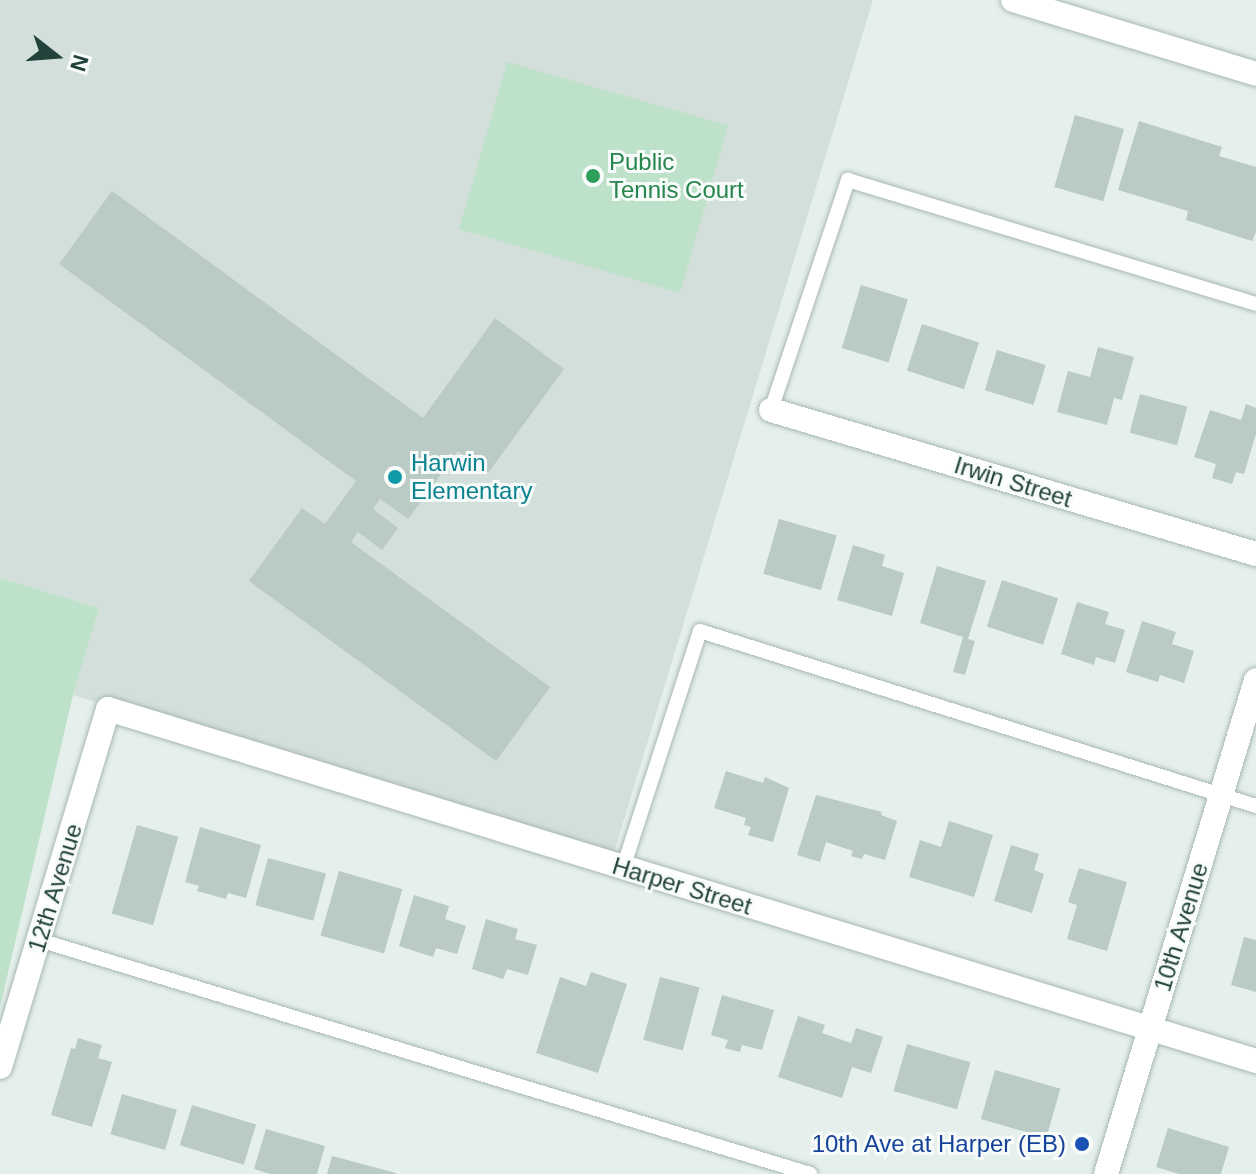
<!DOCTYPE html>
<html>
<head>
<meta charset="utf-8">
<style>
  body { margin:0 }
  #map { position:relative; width:1256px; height:1174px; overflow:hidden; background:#e5efeb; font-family:Helvetica,sans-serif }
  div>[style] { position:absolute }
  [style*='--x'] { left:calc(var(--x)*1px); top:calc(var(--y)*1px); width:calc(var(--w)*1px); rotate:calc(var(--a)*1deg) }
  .built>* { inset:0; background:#d3dfdb }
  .green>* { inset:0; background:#bee1ca; transform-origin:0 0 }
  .building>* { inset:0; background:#bacac5; transform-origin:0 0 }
  .roads { filter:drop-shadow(0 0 2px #a7b8b3) drop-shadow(0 0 2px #a7b8b3) }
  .service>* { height:14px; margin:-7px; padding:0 7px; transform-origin:7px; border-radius:7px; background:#fff }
  .minor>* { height:24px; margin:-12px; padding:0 12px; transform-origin:12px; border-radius:12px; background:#fff }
  .tertiary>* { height:24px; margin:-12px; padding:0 12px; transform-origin:12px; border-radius:12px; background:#fff }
  .dots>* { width:22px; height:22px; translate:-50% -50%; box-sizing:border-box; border:4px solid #f7fbf9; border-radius:50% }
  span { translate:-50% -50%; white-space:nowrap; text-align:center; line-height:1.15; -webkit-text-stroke:6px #f7fbf9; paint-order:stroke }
  .leisure-label { font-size:24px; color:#27864d }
  .left { translate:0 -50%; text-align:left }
  .culture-label { font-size:24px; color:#0d838f }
  .street-label { font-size:24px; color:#23423c }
  .transit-label { font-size:24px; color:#164399 }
  .right { translate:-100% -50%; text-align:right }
  .north { position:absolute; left:16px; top:16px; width:80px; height:80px; -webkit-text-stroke:6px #f7fbf9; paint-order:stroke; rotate:107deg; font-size:22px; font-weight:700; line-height:32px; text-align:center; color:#23423c }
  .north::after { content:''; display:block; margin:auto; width:28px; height:36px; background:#23423c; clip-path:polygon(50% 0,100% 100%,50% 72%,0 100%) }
</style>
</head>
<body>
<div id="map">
  <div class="built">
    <div style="clip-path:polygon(0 0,873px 0,612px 859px,73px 695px,99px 608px,0 578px)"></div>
  </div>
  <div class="green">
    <div style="left:507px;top:62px;width:230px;height:174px;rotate:16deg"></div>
    <div style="clip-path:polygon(0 578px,99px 608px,73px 695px,0 1007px)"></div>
  </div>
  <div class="building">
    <div style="left:1075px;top:115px;width:51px;height:75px;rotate:16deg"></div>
    <div style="clip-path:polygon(1139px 121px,1222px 147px,1219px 156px,1256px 167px,1256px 232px,1252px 241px,1186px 220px,1188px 211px,1118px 190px)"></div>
    <div style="clip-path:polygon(112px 191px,423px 418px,495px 318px,564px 369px,488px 473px,458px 451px,408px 519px,380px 499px,373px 509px,398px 528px,382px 550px,358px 532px,351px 542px,550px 687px,496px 761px,249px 581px,302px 508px,325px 524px,356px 481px,59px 264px)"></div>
    <div style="left:861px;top:285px;width:49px;height:66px;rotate:17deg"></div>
    <div style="left:922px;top:324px;width:60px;height:49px;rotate:18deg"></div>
    <div style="clip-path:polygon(1098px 347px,1134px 357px,1122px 400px,1114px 398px,1107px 425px,1057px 412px,1068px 371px,1090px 377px)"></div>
    <div style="left:997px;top:350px;width:51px;height:42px;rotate:17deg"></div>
    <div style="left:1140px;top:394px;width:49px;height:40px;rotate:15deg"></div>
    <div style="clip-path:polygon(1246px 404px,1256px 408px,1256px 434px,1244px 474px,1236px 472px,1232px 484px,1212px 478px,1216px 464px,1194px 457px,1210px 410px,1241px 420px)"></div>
    <div style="left:779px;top:519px;width:60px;height:57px;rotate:16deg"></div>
    <div style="clip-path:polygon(853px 545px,885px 555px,882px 566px,904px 573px,892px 616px,837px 600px)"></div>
    <div style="clip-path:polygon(937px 566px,986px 581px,968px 639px,975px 641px,965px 675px,953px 672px,963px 637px,920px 623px)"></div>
    <div style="left:1002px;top:580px;width:59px;height:49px;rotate:18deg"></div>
    <div style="clip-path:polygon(1077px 602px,1109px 612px,1105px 624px,1125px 630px,1115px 663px,1096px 657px,1094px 665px,1061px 654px)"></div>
    <div style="clip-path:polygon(1142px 621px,1176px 632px,1172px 644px,1194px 651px,1184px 683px,1160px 675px,1158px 682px,1126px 672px)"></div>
    <div style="clip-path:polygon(726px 771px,763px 783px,765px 777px,789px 788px,773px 842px,748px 835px,751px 827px,744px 825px,746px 818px,714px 808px)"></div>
    <div style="clip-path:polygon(816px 795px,882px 812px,881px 815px,897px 821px,885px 860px,864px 854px,862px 859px,851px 856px,853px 851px,826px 842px,820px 862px,797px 855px)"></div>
    <div style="clip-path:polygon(949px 821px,993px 835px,974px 897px,909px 877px,920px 840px,941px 847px)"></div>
    <div style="left:137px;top:825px;width:43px;height:92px;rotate:16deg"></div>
    <div style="clip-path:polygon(200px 827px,261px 845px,246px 898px,228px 893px,226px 899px,197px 891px,199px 886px,185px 882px)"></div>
    <div style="clip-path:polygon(1011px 845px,1039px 854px,1034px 870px,1044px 874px,1032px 913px,994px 901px)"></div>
    <div style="left:268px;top:858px;width:60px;height:49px;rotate:15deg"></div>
    <div style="clip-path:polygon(1079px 868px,1127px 882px,1107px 951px,1067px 939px,1077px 905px,1068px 902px)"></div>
    <div style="left:339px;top:871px;width:66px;height:67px;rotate:16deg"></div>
    <div style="clip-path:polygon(414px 895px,449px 906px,445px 919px,466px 926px,457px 954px,436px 948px,433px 957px,399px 946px)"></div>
    <div style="clip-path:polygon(486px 919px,518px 929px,515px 939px,537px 945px,528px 975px,507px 969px,503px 979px,472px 969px)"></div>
    <div style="clip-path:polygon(1244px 937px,1256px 940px,1256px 992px,1231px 985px)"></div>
    <div style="clip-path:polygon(591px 972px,627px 984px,598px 1073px,536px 1053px,560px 977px,586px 986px)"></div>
    <div style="left:660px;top:977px;width:41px;height:65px;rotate:15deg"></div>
    <div style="clip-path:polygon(722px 995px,774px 1010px,762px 1050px,742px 1045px,740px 1052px,725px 1048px,728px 1040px,711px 1035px)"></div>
    <div style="clip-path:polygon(798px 1016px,825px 1025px,822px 1033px,851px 1043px,856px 1028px,883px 1037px,871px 1073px,852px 1067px,842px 1098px,778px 1077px)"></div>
    <div style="clip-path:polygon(78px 1038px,102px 1045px,98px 1058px,112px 1062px,92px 1127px,51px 1115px,71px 1048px,75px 1049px)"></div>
    <div style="left:907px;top:1044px;width:66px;height:49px;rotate:16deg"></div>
    <div style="left:995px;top:1070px;width:68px;height:51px;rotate:16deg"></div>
    <div style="left:122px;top:1094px;width:57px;height:42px;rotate:16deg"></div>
    <div style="left:192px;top:1105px;width:67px;height:42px;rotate:17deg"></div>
    <div style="clip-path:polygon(1168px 1128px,1229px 1147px,1221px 1174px,1179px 1174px,1156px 1167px)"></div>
    <div style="clip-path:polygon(266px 1129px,325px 1146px,317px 1174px,270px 1174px,254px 1169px)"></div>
    <div style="clip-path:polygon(332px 1156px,396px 1173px,396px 1174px,327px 1174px)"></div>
  </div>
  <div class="roads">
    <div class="service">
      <div style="--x:771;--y:410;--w:243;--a:-71.5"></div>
      <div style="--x:848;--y:180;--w:426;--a:16.9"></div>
      <div style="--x:623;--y:868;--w:249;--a:-72"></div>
      <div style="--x:700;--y:631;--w:583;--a:17.47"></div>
      <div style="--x:39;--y:940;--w:806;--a:16.88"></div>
    </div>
    <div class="minor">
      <div style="--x:1013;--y:0;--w:254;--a:16.9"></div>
      <div style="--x:771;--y:410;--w:506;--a:16.54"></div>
      <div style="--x:0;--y:1067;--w:374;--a:-73.2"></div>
      <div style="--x:108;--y:709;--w:1201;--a:17.05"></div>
    </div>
    <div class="tertiary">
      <div style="--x:1106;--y:1174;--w:516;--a:-73.11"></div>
    </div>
  </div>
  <div class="dots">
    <div style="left:593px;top:176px;background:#2e9e5b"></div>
    <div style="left:395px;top:477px;background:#0f9aa8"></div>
    <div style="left:1082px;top:1144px;background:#1a4fb4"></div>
  </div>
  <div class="leisure-label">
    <span class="left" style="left:609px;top:176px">Public<br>Tennis Court</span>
  </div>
  <div class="culture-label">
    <span class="left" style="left:411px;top:477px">Harwin<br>Elementary</span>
  </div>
  <div class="street-label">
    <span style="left:1013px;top:482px;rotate:17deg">Irwin Street</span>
    <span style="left:682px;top:886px;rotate:17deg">Harper Street</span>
    <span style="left:55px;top:888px;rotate:-73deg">12th Avenue</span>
    <span style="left:1181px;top:927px;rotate:-73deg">10th Avenue</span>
  </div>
  <div class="transit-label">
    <span class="right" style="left:1066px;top:1144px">10th Ave at Harper (EB)</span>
  </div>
  <div class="north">N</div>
</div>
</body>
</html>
